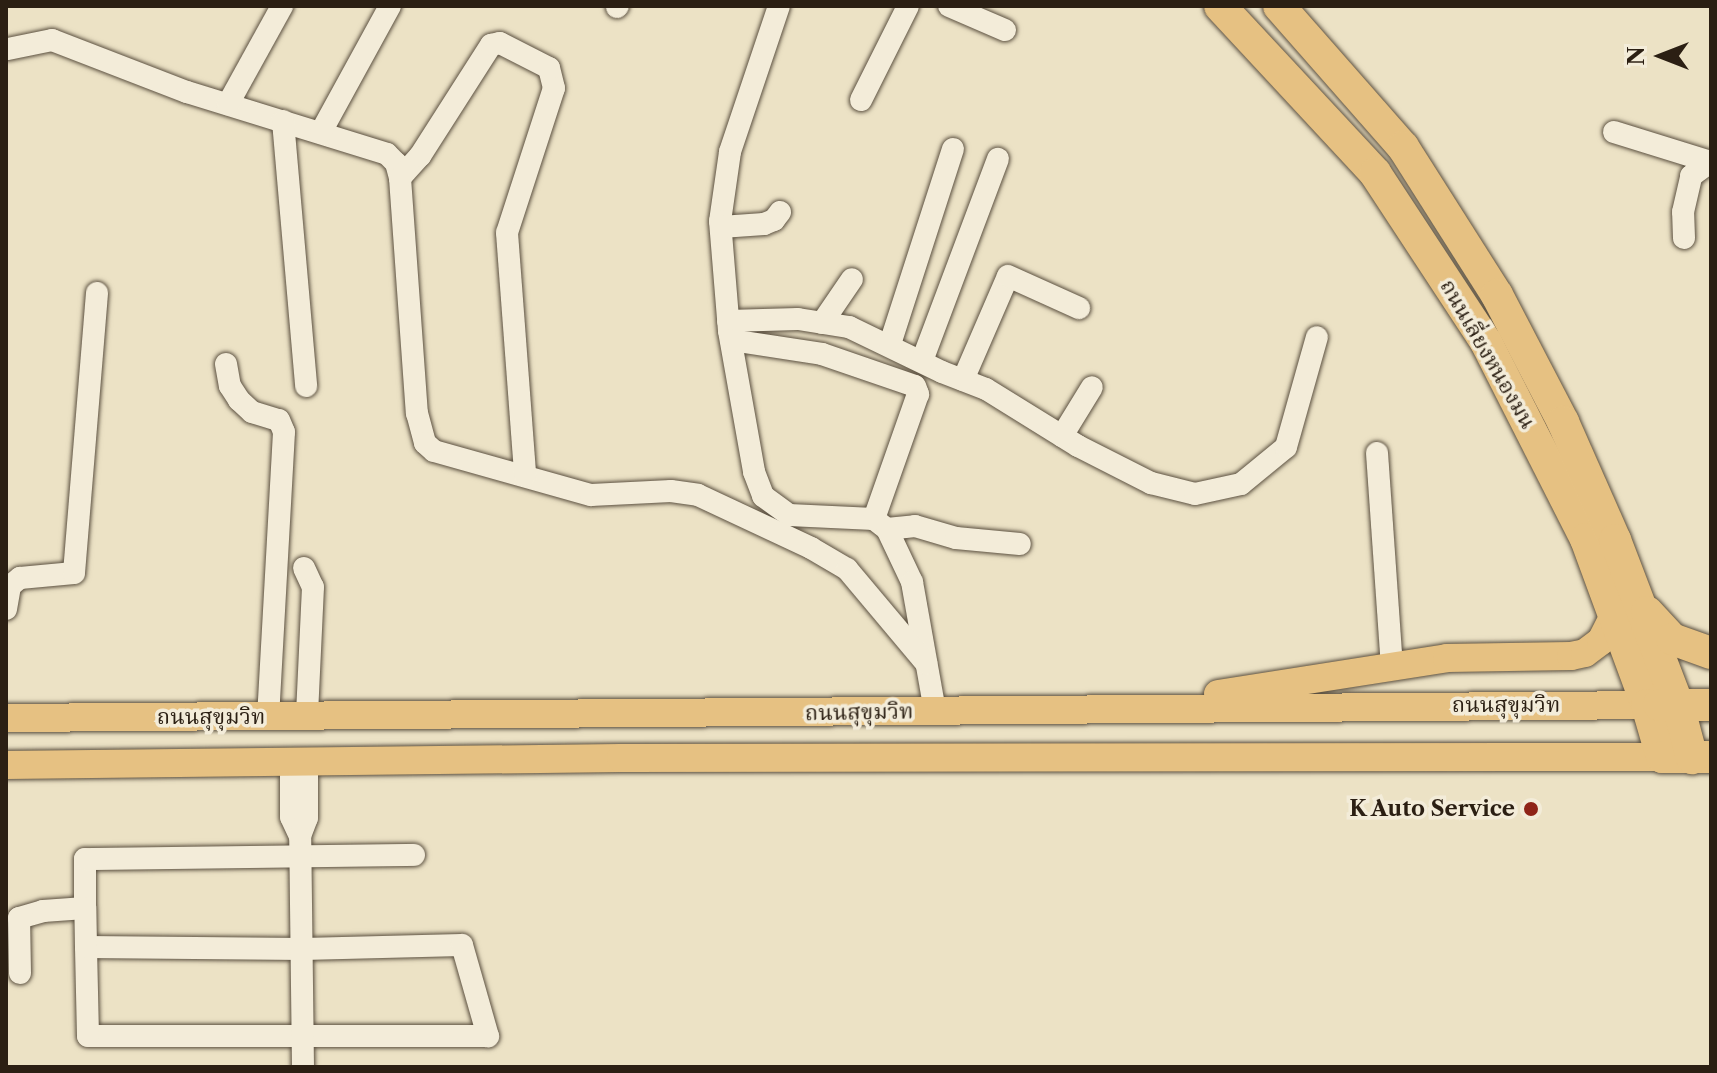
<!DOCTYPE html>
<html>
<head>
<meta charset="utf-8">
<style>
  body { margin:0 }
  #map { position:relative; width:1717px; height:1073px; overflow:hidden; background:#ece2c5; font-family:"Libre Caslon Text","Noto Serif Thai",serif }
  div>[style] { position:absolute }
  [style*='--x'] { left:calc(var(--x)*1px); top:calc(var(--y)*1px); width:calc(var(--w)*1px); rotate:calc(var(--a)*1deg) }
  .roads { filter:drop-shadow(0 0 2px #5b5040) drop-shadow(0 0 2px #5b5040) }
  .minor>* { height:22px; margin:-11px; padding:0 11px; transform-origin:11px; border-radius:11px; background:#f3ecd9 }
  .major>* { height:28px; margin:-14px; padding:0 14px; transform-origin:14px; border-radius:14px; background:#e6c182 }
  .highway>* { height:32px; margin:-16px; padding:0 16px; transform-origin:16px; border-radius:16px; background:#e6c182 }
  .dots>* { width:22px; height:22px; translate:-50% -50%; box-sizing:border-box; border:4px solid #f3ecd9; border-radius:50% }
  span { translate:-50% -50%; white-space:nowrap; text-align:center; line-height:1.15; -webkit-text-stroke:7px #f3ecd9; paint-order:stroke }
  .street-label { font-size:22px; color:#2b1f13 }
  .poi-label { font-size:22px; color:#2b1f13; font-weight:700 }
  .right { translate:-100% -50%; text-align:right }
  .frame { position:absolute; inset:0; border:8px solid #2b1f13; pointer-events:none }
  .north { position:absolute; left:1621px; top:16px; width:80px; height:80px; -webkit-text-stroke:6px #f3ecd9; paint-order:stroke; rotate:270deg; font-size:22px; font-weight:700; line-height:32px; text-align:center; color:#2b1f13 }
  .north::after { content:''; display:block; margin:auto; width:28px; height:36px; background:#2b1f13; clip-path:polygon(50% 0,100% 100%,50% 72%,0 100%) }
</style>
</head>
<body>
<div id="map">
  <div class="roads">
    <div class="minor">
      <div style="--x:779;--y:6;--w:154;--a:108.6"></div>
      <div style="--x:730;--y:152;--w:70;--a:98.2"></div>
      <div style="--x:720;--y:221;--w:110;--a:85.3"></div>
      <div style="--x:729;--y:331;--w:143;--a:79.9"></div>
      <div style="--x:754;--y:472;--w:26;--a:69"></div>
      <div style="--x:763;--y:496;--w:32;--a:36"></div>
      <div style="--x:789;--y:515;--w:85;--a:2.7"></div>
      <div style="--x:874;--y:519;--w:16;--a:38"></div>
      <div style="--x:887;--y:529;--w:59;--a:64.7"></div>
      <div style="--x:912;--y:582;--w:131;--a:79.9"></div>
      <div style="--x:949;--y:6;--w:61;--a:23.2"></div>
      <div style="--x:617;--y:7;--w:1;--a:-45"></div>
      <div style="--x:8;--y:49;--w:45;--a:-11.6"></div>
      <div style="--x:52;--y:40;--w:145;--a:21.1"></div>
      <div style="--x:187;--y:92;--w:209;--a:17.2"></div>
      <div style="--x:387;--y:154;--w:13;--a:45"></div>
      <div style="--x:396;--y:163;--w:16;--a:75"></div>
      <div style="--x:400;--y:178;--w:236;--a:85.9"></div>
      <div style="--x:417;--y:413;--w:31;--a:75"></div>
      <div style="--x:425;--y:443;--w:12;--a:42"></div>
      <div style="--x:434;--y:451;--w:163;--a:15.7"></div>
      <div style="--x:591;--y:495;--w:80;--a:-2.9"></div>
      <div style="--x:671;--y:491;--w:27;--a:8"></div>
      <div style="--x:698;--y:495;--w:125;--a:25.1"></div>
      <div style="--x:811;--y:548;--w:42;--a:30.3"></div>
      <div style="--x:847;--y:569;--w:123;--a:50"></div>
      <div style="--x:861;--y:100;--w:105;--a:-63.4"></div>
      <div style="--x:228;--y:104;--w:112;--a:-61.1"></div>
      <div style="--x:283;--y:121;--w:266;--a:85"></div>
      <div style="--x:321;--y:132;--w:144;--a:-61.3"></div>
      <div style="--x:1614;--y:132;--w:102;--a:17.2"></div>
      <div style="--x:400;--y:178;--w:30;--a:-48"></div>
      <div style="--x:420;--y:156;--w:132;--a:-57.4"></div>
      <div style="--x:491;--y:45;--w:9;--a:-13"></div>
      <div style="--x:500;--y:43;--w:55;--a:27"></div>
      <div style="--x:549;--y:68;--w:21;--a:76"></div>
      <div style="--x:554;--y:88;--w:152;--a:108"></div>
      <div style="--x:507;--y:233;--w:243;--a:85.7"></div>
      <div style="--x:721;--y:227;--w:43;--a:-4"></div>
      <div style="--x:764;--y:224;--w:11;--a:-22"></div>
      <div style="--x:774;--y:220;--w:10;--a:-53"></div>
      <div style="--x:1684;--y:238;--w:26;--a:-92"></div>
      <div style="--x:1683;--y:212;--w:37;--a:-77"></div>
      <div style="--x:1691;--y:176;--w:24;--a:-36"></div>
      <div style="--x:728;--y:321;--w:70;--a:-1.6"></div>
      <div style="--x:798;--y:319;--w:52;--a:8.9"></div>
      <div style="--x:849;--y:327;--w:103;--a:25.8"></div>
      <div style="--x:942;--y:372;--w:47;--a:21.1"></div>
      <div style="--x:986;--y:389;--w:108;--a:31.8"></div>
      <div style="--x:1078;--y:446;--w:82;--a:26.9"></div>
      <div style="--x:1151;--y:483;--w:45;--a:14"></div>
      <div style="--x:1195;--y:494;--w:47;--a:-12.3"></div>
      <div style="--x:1241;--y:484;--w:58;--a:-39.4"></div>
      <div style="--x:1286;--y:447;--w:114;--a:-74.3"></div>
      <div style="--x:822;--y:323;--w:53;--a:-55.7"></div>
      <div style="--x:731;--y:340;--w:92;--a:8.7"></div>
      <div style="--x:822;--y:354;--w:98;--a:19"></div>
      <div style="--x:915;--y:386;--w:9;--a:69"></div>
      <div style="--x:918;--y:394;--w:133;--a:109.4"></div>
      <div style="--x:890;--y:344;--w:205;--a:-72.1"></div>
      <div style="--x:922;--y:361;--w:216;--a:-69.4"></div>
      <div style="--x:226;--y:364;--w:22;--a:80"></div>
      <div style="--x:230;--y:386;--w:17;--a:57"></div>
      <div style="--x:239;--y:400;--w:18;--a:43"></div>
      <div style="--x:252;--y:412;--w:28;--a:17"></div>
      <div style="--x:279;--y:420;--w:13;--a:67"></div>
      <div style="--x:284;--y:432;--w:285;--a:93.2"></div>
      <div style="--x:963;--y:380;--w:113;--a:-66.6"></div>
      <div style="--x:1008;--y:276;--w:78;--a:24.3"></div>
      <div style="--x:1062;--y:436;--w:57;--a:-58.5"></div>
      <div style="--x:1377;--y:453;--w:216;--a:86"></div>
      <div style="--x:887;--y:529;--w:28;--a:-6"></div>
      <div style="--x:915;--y:526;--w:43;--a:16.3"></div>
      <div style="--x:956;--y:538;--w:64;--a:5.4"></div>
      <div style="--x:304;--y:568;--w:21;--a:65"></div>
      <div style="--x:313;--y:587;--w:129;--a:92.7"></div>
      <div style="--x:6;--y:609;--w:23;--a:-80"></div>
      <div style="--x:10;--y:586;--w:13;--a:-39"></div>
      <div style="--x:20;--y:578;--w:54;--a:-5.3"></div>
      <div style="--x:74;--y:573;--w:281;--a:-85.3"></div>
      <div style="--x:291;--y:763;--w:54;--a:90"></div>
      <div style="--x:291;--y:817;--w:21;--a:65"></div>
      <div style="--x:86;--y:947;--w:217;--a:0.5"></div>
      <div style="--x:303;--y:949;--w:159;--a:-1.4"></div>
      <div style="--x:462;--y:945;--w:95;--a:74.1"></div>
      <div style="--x:488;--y:1036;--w:400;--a:180"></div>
      <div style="--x:88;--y:1036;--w:89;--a:-91.3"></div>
      <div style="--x:86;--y:947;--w:39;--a:-91"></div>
      <div style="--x:85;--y:908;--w:49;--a:-90"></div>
      <div style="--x:85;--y:859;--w:329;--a:-0.7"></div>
      <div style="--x:20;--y:973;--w:55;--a:-91"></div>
      <div style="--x:19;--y:918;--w:25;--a:-16"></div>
      <div style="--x:43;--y:911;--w:42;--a:-4.1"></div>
      <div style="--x:303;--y:1067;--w:231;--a:-90.7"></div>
      <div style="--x:300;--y:836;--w:19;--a:-69"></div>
      <div style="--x:307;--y:818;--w:55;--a:-90"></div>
    </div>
    <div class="major">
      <div style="--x:1218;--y:694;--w:232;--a:-8.9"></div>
      <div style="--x:1447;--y:658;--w:124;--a:-0.9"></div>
      <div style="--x:1571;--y:656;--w:14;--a:-12"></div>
      <div style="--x:1585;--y:653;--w:20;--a:-37"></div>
      <div style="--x:1601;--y:641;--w:29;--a:-63"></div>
      <div style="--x:6;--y:718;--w:1641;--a:-0.45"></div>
      <div style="--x:6;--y:765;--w:615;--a:-0.65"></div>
      <div style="--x:621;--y:758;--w:1041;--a:-0.06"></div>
    </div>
    <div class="highway">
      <div style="--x:1220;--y:6;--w:228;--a:47.1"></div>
      <div style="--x:1375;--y:173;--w:202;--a:56.7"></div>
      <div style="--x:1486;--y:342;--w:221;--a:63.1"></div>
      <div style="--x:1586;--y:539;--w:177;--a:69.8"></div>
      <div style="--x:1647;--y:705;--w:54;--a:73.9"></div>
      <div style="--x:1662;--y:757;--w:49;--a:0"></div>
      <div style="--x:1279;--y:6;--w:188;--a:48.7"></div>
      <div style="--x:1403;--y:147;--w:175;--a:57.6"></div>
      <div style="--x:1497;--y:295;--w:143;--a:62.5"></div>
      <div style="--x:1563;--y:422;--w:129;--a:66.2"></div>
      <div style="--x:1615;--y:540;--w:177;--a:69.1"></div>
      <div style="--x:1678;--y:705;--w:55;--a:75.2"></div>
      <div style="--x:1647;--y:612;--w:37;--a:47"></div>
      <div style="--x:1672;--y:639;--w:41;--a:19.7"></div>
      <div style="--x:1659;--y:705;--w:52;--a:0"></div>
    </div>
  </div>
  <div class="dots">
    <div style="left:1531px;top:809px;background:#8f2418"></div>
  </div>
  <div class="street-label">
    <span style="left:1488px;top:354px;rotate:60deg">ถนนเลี่ยงหนองมน</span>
    <span style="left:1506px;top:705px">ถนนสุขุมวิท</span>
    <span style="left:859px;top:712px;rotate:-1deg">ถนนสุขุมวิท</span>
    <span style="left:211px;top:717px">ถนนสุขุมวิท</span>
  </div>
  <div class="poi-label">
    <span class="right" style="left:1515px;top:809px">K Auto Service</span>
  </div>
  <div class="frame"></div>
  <div class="north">N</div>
</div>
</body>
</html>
